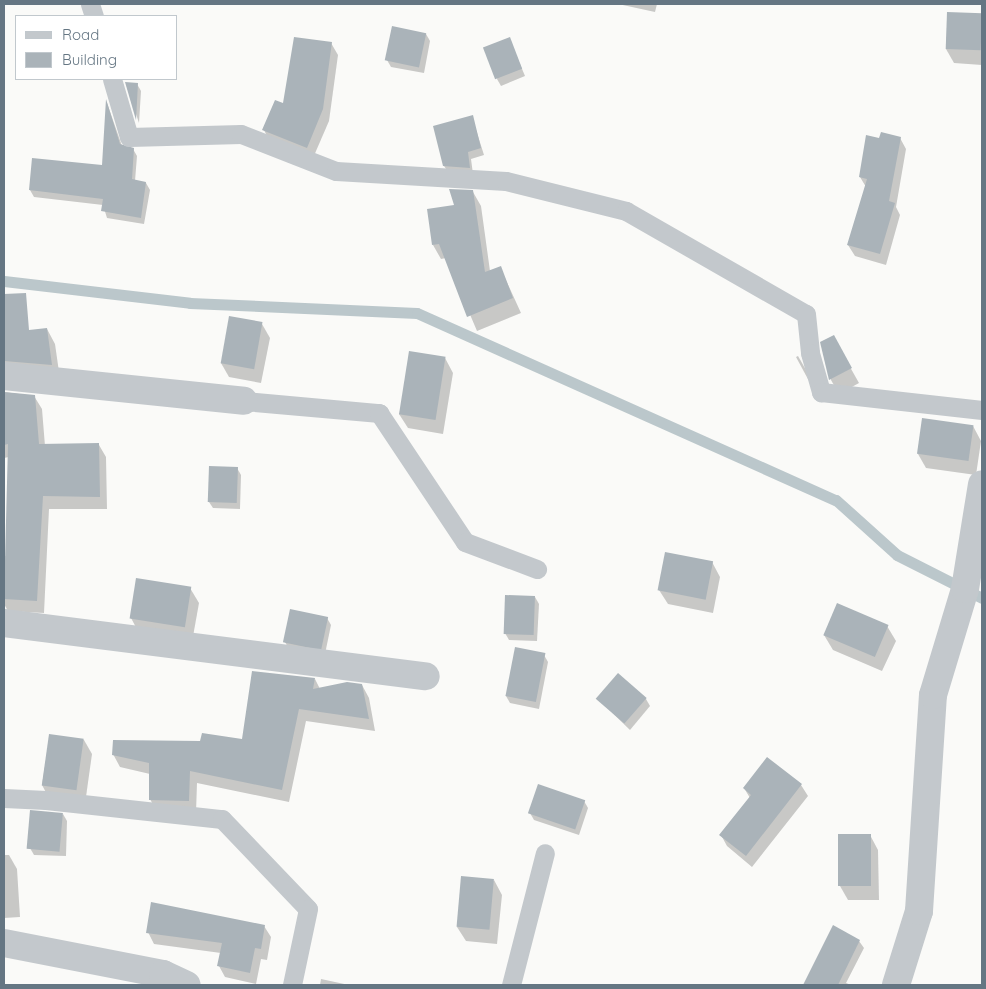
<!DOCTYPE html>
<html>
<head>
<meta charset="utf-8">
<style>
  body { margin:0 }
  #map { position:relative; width:986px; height:989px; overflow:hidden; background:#fafaf8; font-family:Quicksand,sans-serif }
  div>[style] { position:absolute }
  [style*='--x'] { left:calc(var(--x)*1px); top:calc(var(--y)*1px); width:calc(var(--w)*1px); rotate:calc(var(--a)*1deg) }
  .shadow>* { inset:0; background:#0003 }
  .stream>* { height:11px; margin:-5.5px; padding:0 5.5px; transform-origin:5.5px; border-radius:5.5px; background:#bbc7cb }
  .building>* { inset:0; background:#aab3b9; transform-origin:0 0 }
  .lane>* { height:19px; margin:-9.5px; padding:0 9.5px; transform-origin:9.5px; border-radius:9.5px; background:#c3c8cc }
  .street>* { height:28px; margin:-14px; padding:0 14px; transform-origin:14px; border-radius:14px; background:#c3c8cc }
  span { translate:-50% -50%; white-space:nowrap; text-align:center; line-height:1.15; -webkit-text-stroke:5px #fff; paint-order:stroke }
  .frame { position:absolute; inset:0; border:5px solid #657683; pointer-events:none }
  .legend { position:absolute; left:15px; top:15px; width:162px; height:65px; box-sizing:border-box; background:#fff; border:1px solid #c1c8cd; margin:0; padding:6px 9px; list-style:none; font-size:15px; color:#657683 }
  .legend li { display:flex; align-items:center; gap:10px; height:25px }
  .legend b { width:25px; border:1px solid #c1c8cd }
</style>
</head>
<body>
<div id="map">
  <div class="shadow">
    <div style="clip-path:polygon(618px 4px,657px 4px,655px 12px)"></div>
    <div style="clip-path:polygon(948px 13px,982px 15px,982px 65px,954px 63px,946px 49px)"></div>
    <div style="clip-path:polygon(426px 34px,430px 41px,424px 73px,391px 67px,387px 60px)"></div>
    <div style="clip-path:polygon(509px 38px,525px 76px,501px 86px,497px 79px)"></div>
    <div style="clip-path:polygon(331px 43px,338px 55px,329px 121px,313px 158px,270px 142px,264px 130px)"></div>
    <div style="clip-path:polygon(126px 84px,137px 84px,141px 91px,139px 123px)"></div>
    <div style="clip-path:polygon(107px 103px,122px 146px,133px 149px,137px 156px,135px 181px,146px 183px,150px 190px,144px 224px,107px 218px,103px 205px,34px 197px,30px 190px,103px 166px)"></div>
    <div style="clip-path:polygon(472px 117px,484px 155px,471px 159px,473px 174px,449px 173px,444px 166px)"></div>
    <div style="clip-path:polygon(900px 138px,906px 149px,896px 207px,900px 215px,886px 265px,855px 256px,848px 245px,866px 187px,860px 177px,880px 139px)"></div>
    <div style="clip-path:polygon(473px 192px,481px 206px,490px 271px,500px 267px,521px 313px,477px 331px,446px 258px,441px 259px,433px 245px,455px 207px)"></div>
    <div style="clip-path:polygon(262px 324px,270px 338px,261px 383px,229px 377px,221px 363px)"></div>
    <div style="clip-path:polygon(47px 329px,55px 344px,60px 379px,4px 376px,4px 335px)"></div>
    <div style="clip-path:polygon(822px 343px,841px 351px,859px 383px,839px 394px,831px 380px)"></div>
    <div style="clip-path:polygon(798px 356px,806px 370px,809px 381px,796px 357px)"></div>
    <div style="clip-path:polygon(445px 358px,453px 373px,443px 434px,408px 428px,399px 414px)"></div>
    <div style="clip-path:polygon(4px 392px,34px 396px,42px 409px,45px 446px,99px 445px,106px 457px,107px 509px,49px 509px,44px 613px,8px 611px,4px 604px,4px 556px,9px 556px,9px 457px,4px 458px)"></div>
    <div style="clip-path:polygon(973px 426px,981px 441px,976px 475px,926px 468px,918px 454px)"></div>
    <div style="clip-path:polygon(237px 468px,241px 475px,240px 509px,213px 508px,209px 502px)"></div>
    <div style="clip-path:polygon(712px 562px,720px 577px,713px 613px,668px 604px,659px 590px)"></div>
    <div style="clip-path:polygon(190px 588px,199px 603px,192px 642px,139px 633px,131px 618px)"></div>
    <div style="clip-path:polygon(535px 597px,539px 604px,537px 641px,509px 640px,505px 633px)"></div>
    <div style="clip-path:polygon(291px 610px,327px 618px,331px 625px,325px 654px,289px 649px,285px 642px)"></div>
    <div style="clip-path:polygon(887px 626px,896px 641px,882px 671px,833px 650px,824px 635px)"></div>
    <div style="clip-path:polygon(544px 655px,548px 662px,539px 709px,510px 703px,506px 696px)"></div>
    <div style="clip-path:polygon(315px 679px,320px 689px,362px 685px,369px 698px,375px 731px,306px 721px,289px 802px,197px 783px,196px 813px,157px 812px,150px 799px,150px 774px,120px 767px,113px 754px,243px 740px)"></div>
    <div style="clip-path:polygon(598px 699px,646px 699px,650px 706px,630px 730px)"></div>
    <div style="clip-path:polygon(50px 735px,84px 740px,92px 754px,85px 804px,50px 800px,42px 785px)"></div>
    <div style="clip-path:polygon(801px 785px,808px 796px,752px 867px,727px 846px,721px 835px,750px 798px,744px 788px)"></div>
    <div style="clip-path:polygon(584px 801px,588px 808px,579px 835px,534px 820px,530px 813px)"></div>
    <div style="clip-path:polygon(63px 814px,67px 821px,66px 856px,34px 855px,30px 848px)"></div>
    <div style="clip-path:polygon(870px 835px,878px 850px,879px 900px,848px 900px,840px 886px)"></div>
    <div style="clip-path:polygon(4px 855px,9px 855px,17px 869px,20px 917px,4px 918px)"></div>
    <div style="clip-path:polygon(494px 880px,502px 895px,497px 944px,466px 941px,457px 927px)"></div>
    <div style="clip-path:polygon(264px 926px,271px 937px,267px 960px,261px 959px,256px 984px,225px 977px,219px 966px,221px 953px,154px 944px,148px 932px)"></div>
    <div style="clip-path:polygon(833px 927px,859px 941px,864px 948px,846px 983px,851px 985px,804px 985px)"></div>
    <div style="clip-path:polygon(321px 979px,349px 985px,320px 985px)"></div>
  </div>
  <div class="stream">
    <div style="--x:4;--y:281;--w:187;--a:6.7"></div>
    <div style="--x:190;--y:303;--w:227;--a:2.5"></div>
    <div style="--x:417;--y:313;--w:459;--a:24.1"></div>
    <div style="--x:836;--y:500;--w:82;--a:42"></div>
    <div style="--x:897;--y:555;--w:95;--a:26.8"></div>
  </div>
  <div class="building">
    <div style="left:947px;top:12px;width:35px;height:37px;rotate:2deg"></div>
    <div style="left:392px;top:26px;width:35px;height:35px;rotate:12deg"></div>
    <div style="clip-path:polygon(294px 37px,332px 42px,323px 109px,307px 148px,262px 130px,275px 100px,283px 103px)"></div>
    <div style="left:510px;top:37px;width:34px;height:29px;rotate:69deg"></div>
    <div style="clip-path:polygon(125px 82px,138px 83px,136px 120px)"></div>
    <div style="clip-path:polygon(106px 99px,120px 144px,134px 148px,132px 179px,146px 182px,141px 218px,101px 211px,103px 199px,29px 190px,32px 158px,102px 165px)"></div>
    <div style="clip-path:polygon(473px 115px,481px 148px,468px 152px,470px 168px,443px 166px,433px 126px)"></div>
    <div style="clip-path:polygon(881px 132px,901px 137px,889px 201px,895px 203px,880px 254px,847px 245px,867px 179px,859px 177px,866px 135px,879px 138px)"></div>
    <div style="clip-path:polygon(449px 189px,473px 190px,485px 272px,501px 266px,513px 298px,467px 317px,439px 244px,432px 245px,427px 209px,454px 205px)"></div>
    <div style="clip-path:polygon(26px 293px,29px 330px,47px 328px,52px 365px,4px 361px,4px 294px)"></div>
    <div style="left:229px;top:316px;width:34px;height:48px;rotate:10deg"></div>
    <div style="clip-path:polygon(834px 335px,852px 368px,829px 380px,820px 342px)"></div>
    <div style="left:409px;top:351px;width:37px;height:64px;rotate:9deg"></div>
    <div style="clip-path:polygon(4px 392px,35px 395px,39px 444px,99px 443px,100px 497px,43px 496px,37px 601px,4px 599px,8px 444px,4px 445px)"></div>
    <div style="left:922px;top:418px;width:52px;height:36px;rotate:8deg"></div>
    <div style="left:209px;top:466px;width:29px;height:36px;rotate:2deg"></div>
    <div style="left:665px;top:552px;width:49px;height:39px;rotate:11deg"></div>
    <div style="left:136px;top:578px;width:56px;height:41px;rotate:9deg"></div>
    <div style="left:505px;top:595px;width:30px;height:39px;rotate:2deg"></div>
    <div style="left:837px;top:603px;width:56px;height:35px;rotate:23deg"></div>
    <div style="left:290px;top:609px;width:39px;height:34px;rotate:12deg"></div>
    <div style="left:515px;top:647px;width:31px;height:50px;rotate:11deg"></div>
    <div style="clip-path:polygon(252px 671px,315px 678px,313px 689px,347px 682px,362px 684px,369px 719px,299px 709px,282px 790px,190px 771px,189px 801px,149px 800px,149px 763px,112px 755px,113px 740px,200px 741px,202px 733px,242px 739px)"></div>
    <div style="left:618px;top:673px;width:38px;height:34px;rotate:41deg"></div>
    <div style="left:49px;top:734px;width:35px;height:52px;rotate:8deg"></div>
    <div style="clip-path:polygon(767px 757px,802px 784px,746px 856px,719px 835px,751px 795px,743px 788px)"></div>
    <div style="left:538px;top:784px;width:50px;height:31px;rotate:19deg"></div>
    <div style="left:30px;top:810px;width:33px;height:39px;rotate:5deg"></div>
    <div style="left:871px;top:834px;width:52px;height:33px;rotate:90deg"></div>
    <div style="left:461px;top:876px;width:33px;height:51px;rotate:5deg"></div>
    <div style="clip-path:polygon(151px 902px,265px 925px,261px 949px,255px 948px,250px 973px,217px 966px,222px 943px,146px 933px)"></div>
    <div style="clip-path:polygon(833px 925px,860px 940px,838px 985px,803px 985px)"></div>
  </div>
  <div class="lane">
    <div style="--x:90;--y:4;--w:13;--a:72"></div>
    <div style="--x:112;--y:79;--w:60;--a:73.7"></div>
    <div style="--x:129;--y:137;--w:112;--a:-1.5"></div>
    <div style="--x:241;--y:134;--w:102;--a:21.3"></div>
    <div style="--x:336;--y:171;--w:170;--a:3.4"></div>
    <div style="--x:506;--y:181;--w:124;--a:14"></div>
    <div style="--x:626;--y:211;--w:207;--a:29.8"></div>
    <div style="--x:806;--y:314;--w:39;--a:84"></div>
    <div style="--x:810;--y:353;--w:41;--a:74.2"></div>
    <div style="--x:821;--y:392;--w:162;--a:6.4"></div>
    <div style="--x:244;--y:401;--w:136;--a:5.1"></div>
    <div style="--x:379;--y:413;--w:155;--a:56.3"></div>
    <div style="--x:465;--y:542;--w:77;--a:20.6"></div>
    <div style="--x:4;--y:798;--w:42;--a:2.7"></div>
    <div style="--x:46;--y:800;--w:177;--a:6.2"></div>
    <div style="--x:222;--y:819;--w:124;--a:46.3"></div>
    <div style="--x:308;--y:909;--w:78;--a:101.9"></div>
    <div style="--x:511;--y:985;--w:136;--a:-75.6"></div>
  </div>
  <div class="street">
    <div style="--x:4;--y:376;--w:241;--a:5.9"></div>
    <div style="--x:4;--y:623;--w:425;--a:7.2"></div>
    <div style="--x:4;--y:943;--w:162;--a:11"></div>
    <div style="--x:163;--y:974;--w:26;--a:25"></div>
    <div style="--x:896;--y:985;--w:77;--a:-72.7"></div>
    <div style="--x:919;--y:911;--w:216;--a:-86.3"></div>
    <div style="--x:933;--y:695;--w:111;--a:-73.2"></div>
    <div style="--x:965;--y:589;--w:106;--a:-80.8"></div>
  </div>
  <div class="frame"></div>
  <ul class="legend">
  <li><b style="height:6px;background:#c3c8cc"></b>Road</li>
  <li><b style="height:14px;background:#aab3b9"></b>Building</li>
  </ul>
</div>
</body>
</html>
